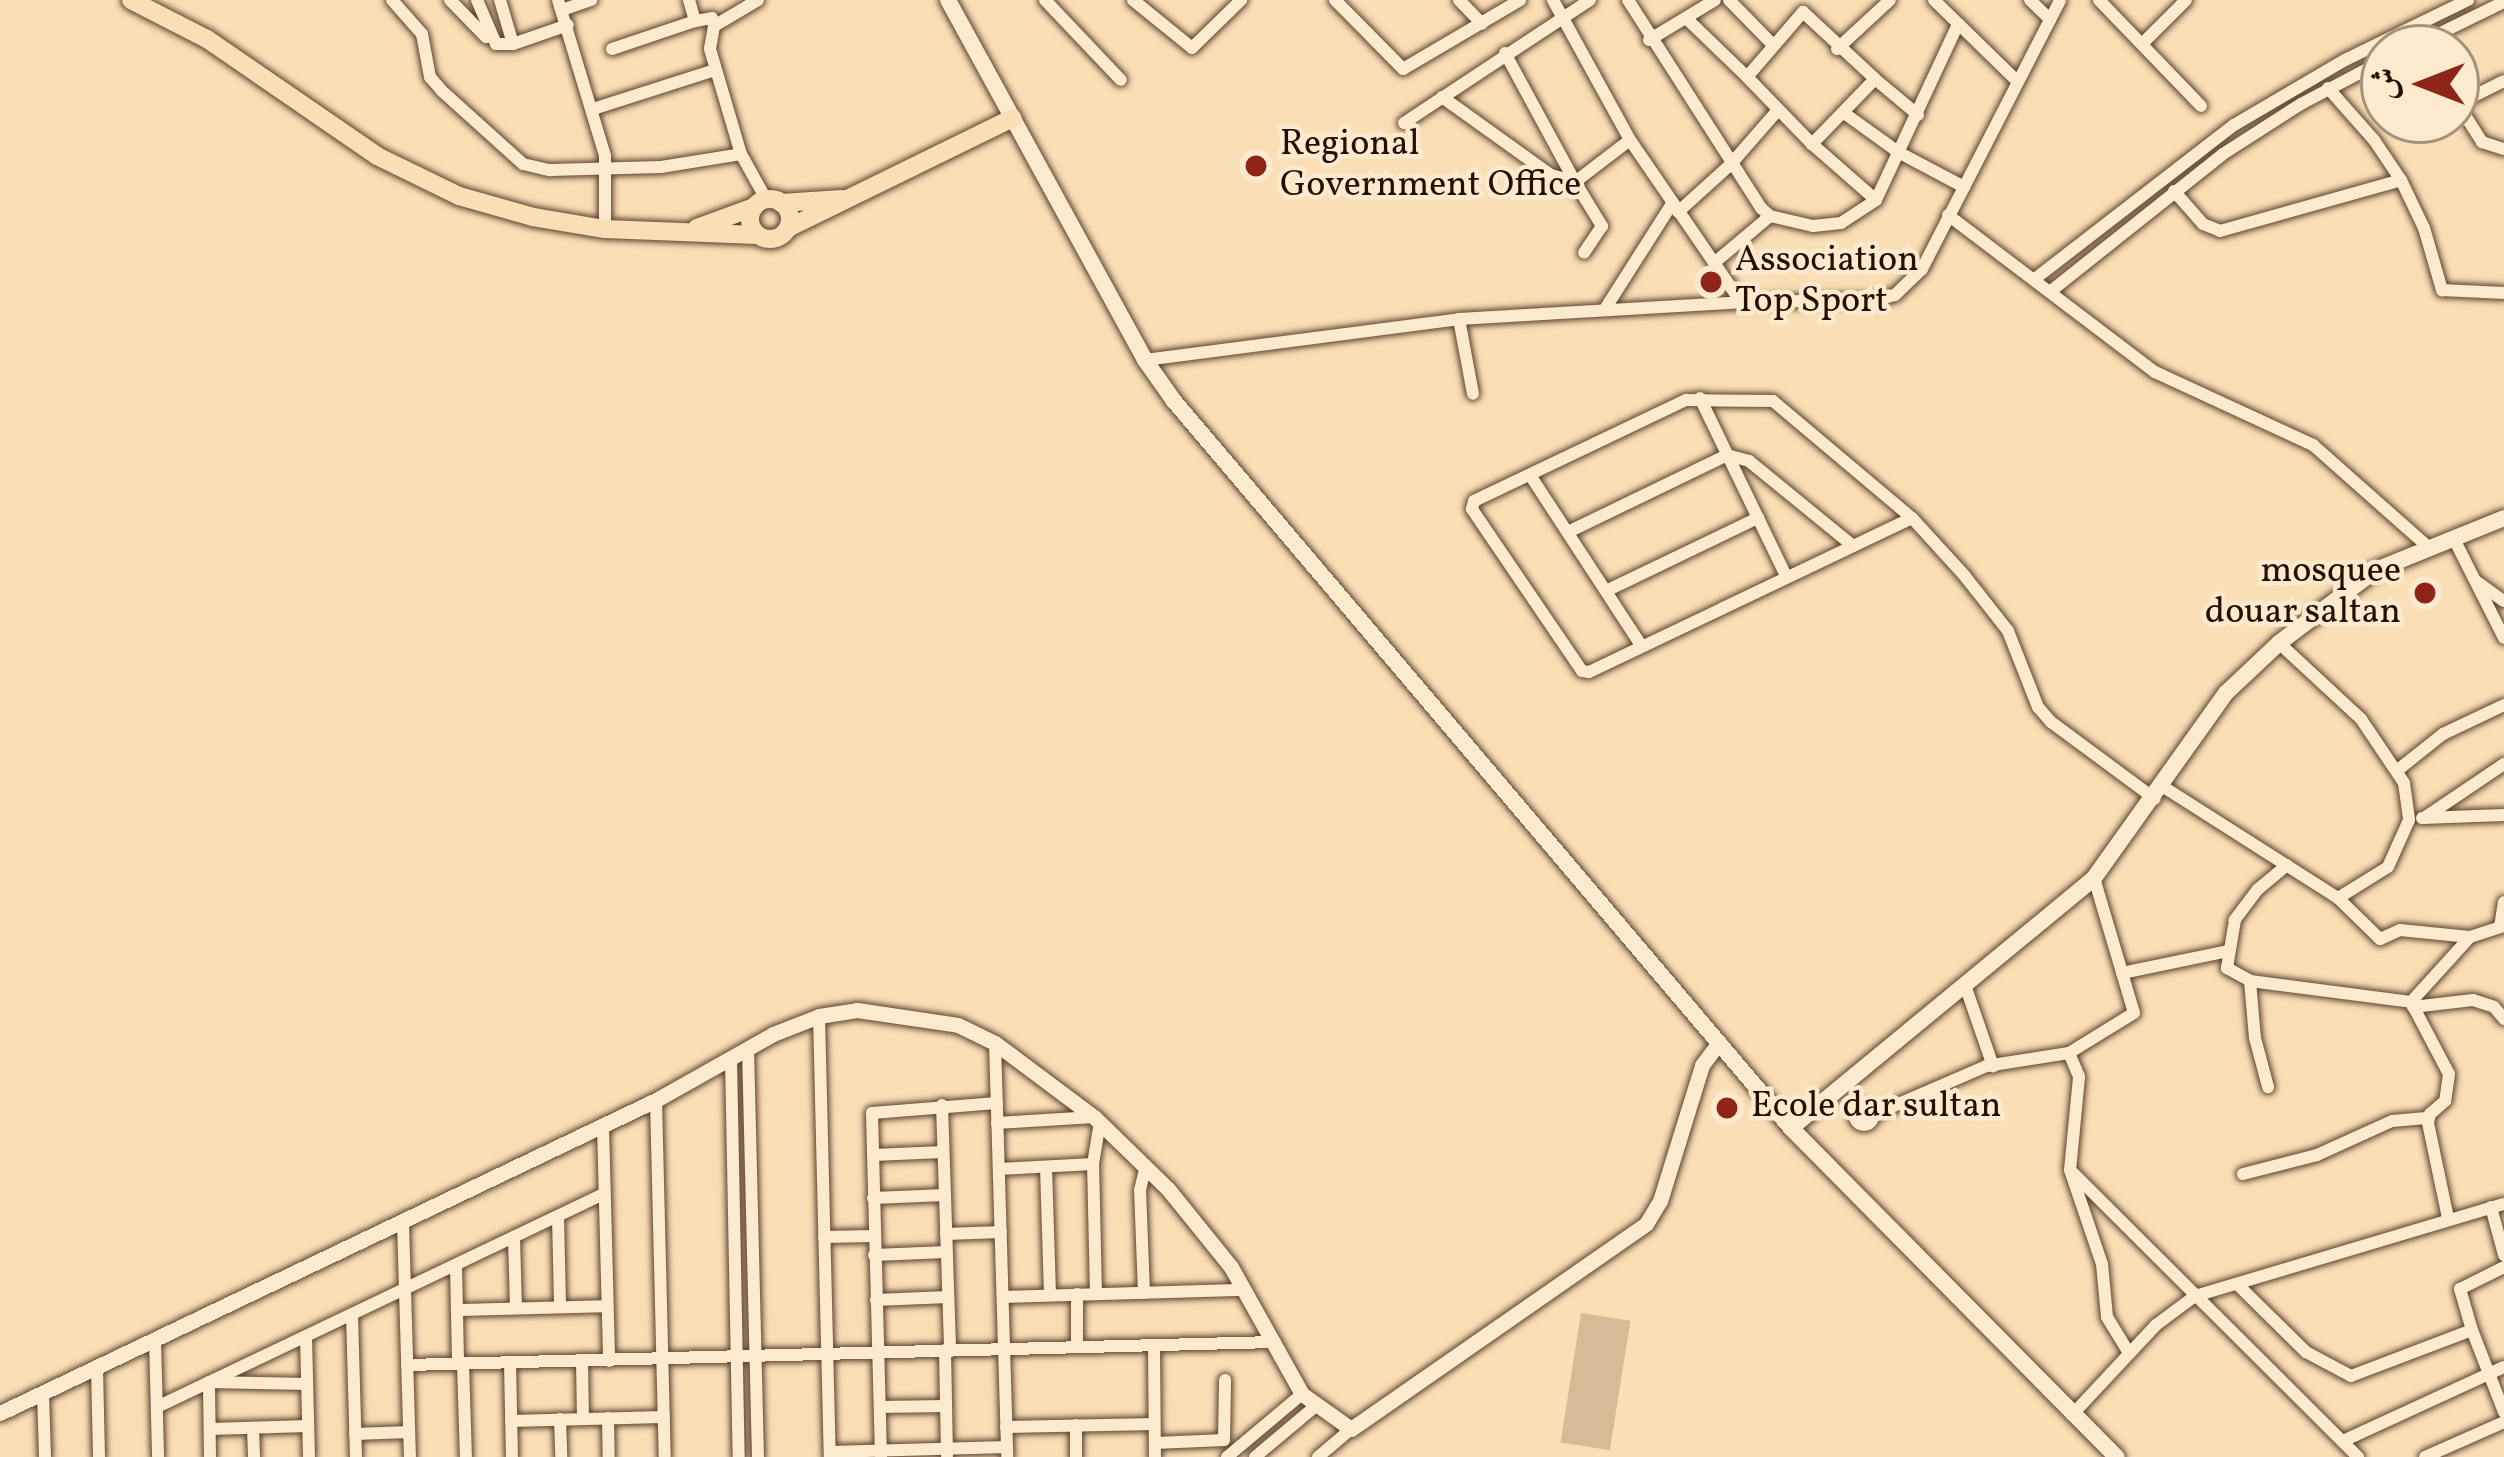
<!DOCTYPE html>
<html>
<head>
<meta charset="utf-8">
<style>
  body { margin:0 }
  #map { position:relative; width:2504px; height:1457px; overflow:hidden; background:#fadeb5; font-family:Vollkorn,Amiri,serif }
  div>[style] { position:absolute }
  [style*='--x'] { left:calc(var(--x)*1px); top:calc(var(--y)*1px); width:calc(var(--w)*1px); rotate:calc(var(--a)*1deg) }
  .green>* { inset:0; background:#d6bb97; transform-origin:0 0 }
  .roads { filter:drop-shadow(0 0 3px #5c422f) drop-shadow(0 0 3px #5c422f) }
  .minor>* { height:12px; margin:-6px; padding:0 6px; transform-origin:6px; border-radius:6px; background:#fceacf }
  .minor>.ring { margin:-6px; padding:0; box-sizing:content-box; background:none; border:12px solid #fceacf; border-radius:50% }
  .tertiary>* { height:15px; margin:-7.5px; padding:0 7.5px; transform-origin:7.5px; border-radius:7.5px; background:#fceacf }
  .secondary>* { height:16px; margin:-8px; padding:0 8px; transform-origin:8px; border-radius:8px; background:#fceacf }
  .primary>* { height:18px; margin:-9px; padding:0 9px; transform-origin:9px; border-radius:9px; background:#fadeb5 }
  .primary>.ring { margin:-9px; padding:0; box-sizing:content-box; background:none; border:18px solid #fadeb5; border-radius:50% }
  .dots>* { width:33px; height:33px; translate:-50% -50%; box-sizing:border-box; border:6px solid #fceacf; border-radius:50% }
  span { translate:-50% -50%; white-space:nowrap; text-align:center; line-height:1.15; -webkit-text-stroke:9px #fceacf; paint-order:stroke }
  .poi-label { font-size:36px; color:#280e02 }
  .left { translate:0 -50%; text-align:left }
  .right { translate:-100% -50%; text-align:right }
  .north { position:absolute; left:2360px; top:24px; width:120px; height:120px; box-sizing:border-box; background:#fceacf; border:3px solid #a7927d; border-radius:50%; rotate:270deg; font-size:33px; font-weight:700; line-height:48px; text-align:center; color:#280e02 }
  .north::after { content:''; display:block; margin:auto; width:42px; height:54px; background:#8f2418; clip-path:polygon(50% 0,100% 100%,50% 72%,0 100%) }
</style>
</head>
<body>
<div id="map">
  <div class="green">
    <div style="left:1581px;top:1313px;width:50px;height:131px;rotate:9deg"></div>
  </div>
  <div class="roads">
    <div class="minor">
      <div style="--x:392;--y:0;--w:45;--a:48.6"></div>
      <div style="--x:422;--y:34;--w:44;--a:79.5"></div>
      <div style="--x:430;--y:77;--w:18;--a:49"></div>
      <div style="--x:442;--y:91;--w:109;--a:42"></div>
      <div style="--x:523;--y:164;--w:28;--a:13"></div>
      <div style="--x:550;--y:170;--w:111;--a:-1.5"></div>
      <div style="--x:661;--y:167;--w:81;--a:-9.2"></div>
      <div style="--x:450;--y:0;--w:52;--a:45.8"></div>
      <div style="--x:477;--y:0;--w:48;--a:66.6"></div>
      <div style="--x:496;--y:44;--w:17;--a:0"></div>
      <div style="--x:513;--y:44;--w:58;--a:-19.1"></div>
      <div style="--x:500;--y:0;--w:46;--a:73.5"></div>
      <div style="--x:558;--y:0;--w:163;--a:73.2"></div>
      <div style="--x:605;--y:156;--w:73;--a:90"></div>
      <div style="--x:689;--y:0;--w:22;--a:74"></div>
      <div style="--x:758;--y:0;--w:51;--a:149.4"></div>
      <div style="--x:714;--y:26;--w:23;--a:100"></div>
      <div style="--x:710;--y:49;--w:109;--a:73.6"></div>
      <div style="--x:741;--y:154;--w:51;--a:60.9"></div>
      <div style="--x:1045;--y:0;--w:110;--a:46.5"></div>
      <div style="--x:1133;--y:0;--w:76;--a:39.1"></div>
      <div style="--x:1192;--y:48;--w:69;--a:-44.4"></div>
      <div style="--x:1335;--y:0;--w:97;--a:45.4"></div>
      <div style="--x:1403;--y:69;--w:136;--a:-30.5"></div>
      <div style="--x:1459;--y:0;--w:33;--a:46"></div>
      <div style="--x:1553;--y:0;--w:160;--a:61.2"></div>
      <div style="--x:1630;--y:140;--w:196;--a:55.6"></div>
      <div style="--x:1628;--y:0;--w:247;--a:57.4"></div>
      <div style="--x:1761;--y:208;--w:12;--a:42"></div>
      <div style="--x:1770;--y:216;--w:44;--a:13.1"></div>
      <div style="--x:1813;--y:226;--w:28;--a:-6"></div>
      <div style="--x:1841;--y:223;--w:42;--a:-33.3"></div>
      <div style="--x:1876;--y:200;--w:194;--a:-65"></div>
      <div style="--x:1729;--y:0;--w:63;--a:45.6"></div>
      <div style="--x:1934;--y:0;--w:117;--a:44.3"></div>
      <div style="--x:2030;--y:0;--w:28;--a:44"></div>
      <div style="--x:2099;--y:0;--w:147;--a:46.1"></div>
      <div style="--x:562;--y:10;--w:31;--a:-19"></div>
      <div style="--x:1803;--y:12;--w:98;--a:42.9"></div>
      <div style="--x:1875;--y:79;--w:91;--a:134.1"></div>
      <div style="--x:1812;--y:144;--w:93;--a:-134.1"></div>
      <div style="--x:1747;--y:77;--w:86;--a:-49.3"></div>
      <div style="--x:1686;--y:18;--w:85;--a:44"></div>
      <div style="--x:1649;--y:40;--w:77;--a:-31.2"></div>
      <div style="--x:2142;--y:44;--w:62;--a:-45"></div>
      <div style="--x:2410;--y:48;--w:105;--a:-26.1"></div>
      <div style="--x:612;--y:49;--w:88;--a:-18.6"></div>
      <div style="--x:695;--y:21;--w:17;--a:-10"></div>
      <div style="--x:712;--y:18;--w:8;--a:76"></div>
      <div style="--x:1837;--y:49;--w:72;--a:-42.8"></div>
      <div style="--x:1505;--y:53;--w:147;--a:61.5"></div>
      <div style="--x:1575;--y:182;--w:69;--a:-37.4"></div>
      <div style="--x:1875;--y:79;--w:56;--a:39.9"></div>
      <div style="--x:2328;--y:88;--w:69;--a:48.5"></div>
      <div style="--x:2374;--y:140;--w:48;--a:56"></div>
      <div style="--x:2401;--y:180;--w:53;--a:64.4"></div>
      <div style="--x:2424;--y:228;--w:65;--a:73.8"></div>
      <div style="--x:2442;--y:290;--w:62;--a:2.8"></div>
      <div style="--x:1442;--y:97;--w:134;--a:35.6"></div>
      <div style="--x:1551;--y:175;--w:25;--a:16"></div>
      <div style="--x:1575;--y:182;--w:52;--a:58.5"></div>
      <div style="--x:1602;--y:226;--w:32;--a:124"></div>
      <div style="--x:2456;--y:101;--w:49;--a:57.6"></div>
      <div style="--x:2482;--y:142;--w:23;--a:18"></div>
      <div style="--x:2458;--y:104;--w:51;--a:-26.6"></div>
      <div style="--x:593;--y:109;--w:128;--a:-17.7"></div>
      <div style="--x:1844;--y:113;--w:67;--a:35.8"></div>
      <div style="--x:1898;--y:152;--w:75;--a:27.9"></div>
      <div style="--x:1404;--y:123;--w:223;--a:-33.5"></div>
      <div style="--x:1812;--y:144;--w:85;--a:41.2"></div>
      <div style="--x:2174;--y:191;--w:44;--a:48.7"></div>
      <div style="--x:2203;--y:224;--w:18;--a:22"></div>
      <div style="--x:2220;--y:231;--w:188;--a:-15.7"></div>
      <div style="--x:1678;--y:212;--w:70;--a:-42.1"></div>
      <div style="--x:1730;--y:165;--w:73;--a:-48.9"></div>
      <div style="--x:1948;--y:215;--w:260;--a:37.2"></div>
      <div style="--x:2155;--y:372;--w:174;--a:24.8"></div>
      <div style="--x:2313;--y:445;--w:152;--a:41.5"></div>
      <div style="--x:1714;--y:263;--w:73;--a:-40"></div>
      <div style="--x:2036;--y:278;--w:250;--a:-37.7"></div>
      <div style="--x:2234;--y:125;--w:129;--a:-30.4"></div>
      <div style="--x:2345;--y:60;--w:137;--a:-26"></div>
      <div style="--x:2051;--y:291;--w:220;--a:-38.5"></div>
      <div style="--x:2223;--y:154;--w:93;--a:-32.7"></div>
      <div style="--x:2301;--y:104;--w:94;--a:-27.9"></div>
      <div style="--x:1605;--y:309;--w:125;--a:-57.5"></div>
      <div style="--x:1459;--y:319;--w:76;--a:79.4"></div>
      <div style="--x:1145;--y:360;--w:317;--a:-7.4"></div>
      <div style="--x:1459;--y:319;--w:283;--a:-3.4"></div>
      <div style="--x:1741;--y:302;--w:136;--a:-0.8"></div>
      <div style="--x:1877;--y:300;--w:19;--a:-16"></div>
      <div style="--x:1895;--y:295;--w:37;--a:-44"></div>
      <div style="--x:1922;--y:269;--w:302;--a:-62.8"></div>
      <div style="--x:1700;--y:398;--w:198;--a:64.2"></div>
      <div style="--x:1530;--y:475;--w:203;--a:56.9"></div>
      <div style="--x:1912;--y:518;--w:358;--a:154.5"></div>
      <div style="--x:1589;--y:672;--w:7;--a:-172"></div>
      <div style="--x:1582;--y:671;--w:196;--a:-124.2"></div>
      <div style="--x:1472;--y:509;--w:8;--a:-76"></div>
      <div style="--x:1474;--y:501;--w:235;--a:-25.5"></div>
      <div style="--x:1686;--y:400;--w:87;--a:0.7"></div>
      <div style="--x:1773;--y:401;--w:182;--a:40.1"></div>
      <div style="--x:1912;--y:518;--w:77;--a:47.6"></div>
      <div style="--x:1964;--y:575;--w:71;--a:51.8"></div>
      <div style="--x:2008;--y:631;--w:82;--a:68.5"></div>
      <div style="--x:2038;--y:707;--w:20;--a:49"></div>
      <div style="--x:2051;--y:722;--w:129;--a:36.5"></div>
      <div style="--x:1568;--y:532;--w:177;--a:-25.8"></div>
      <div style="--x:1727;--y:455;--w:23;--a:15"></div>
      <div style="--x:1749;--y:461;--w:133;--a:39.2"></div>
      <div style="--x:2453;--y:537;--w:113;--a:63.2"></div>
      <div style="--x:2476;--y:581;--w:34;--a:36"></div>
      <div style="--x:1606;--y:591;--w:169;--a:-25.7"></div>
      <div style="--x:2279;--y:643;--w:112;--a:42.8"></div>
      <div style="--x:2361;--y:719;--w:77;--a:56.1"></div>
      <div style="--x:2404;--y:783;--w:37;--a:82"></div>
      <div style="--x:2409;--y:820;--w:51;--a:114.1"></div>
      <div style="--x:2388;--y:867;--w:59;--a:148.2"></div>
      <div style="--x:2399;--y:769;--w:56;--a:-38.5"></div>
      <div style="--x:2443;--y:734;--w:68;--a:-25.4"></div>
      <div style="--x:2162;--y:786;--w:209;--a:32.5"></div>
      <div style="--x:2338;--y:898;--w:59;--a:44.3"></div>
      <div style="--x:2380;--y:939;--w:22;--a:-24"></div>
      <div style="--x:2400;--y:930;--w:70;--a:5.7"></div>
      <div style="--x:2470;--y:937;--w:36;--a:-18"></div>
      <div style="--x:2422;--y:818;--w:82;--a:-2.1"></div>
      <div style="--x:2424;--y:818;--w:97;--a:-34"></div>
      <div style="--x:2287;--y:865;--w:38;--a:140"></div>
      <div style="--x:2258;--y:889;--w:39;--a:127"></div>
      <div style="--x:2235;--y:920;--w:49;--a:99.5"></div>
      <div style="--x:2227;--y:968;--w:26;--a:29"></div>
      <div style="--x:2250;--y:981;--w:162;--a:7.4"></div>
      <div style="--x:2411;--y:1002;--w:81;--a:62.2"></div>
      <div style="--x:2449;--y:1074;--w:27;--a:98"></div>
      <div style="--x:2445;--y:1101;--w:20;--a:139"></div>
      <div style="--x:2430;--y:1114;--w:9;--a:103"></div>
      <div style="--x:2428;--y:1123;--w:97;--a:78.1"></div>
      <div style="--x:2500;--y:927;--w:25;--a:-81"></div>
      <div style="--x:2122;--y:973;--w:108;--a:-11.7"></div>
      <div style="--x:2250;--y:981;--w:57;--a:85"></div>
      <div style="--x:2255;--y:1038;--w:51;--a:75.1"></div>
      <div style="--x:1966;--y:988;--w:83;--a:70.9"></div>
      <div style="--x:2411;--y:1002;--w:88;--a:-47.8"></div>
      <div style="--x:2413;--y:1007;--w:60;--a:-6.7"></div>
      <div style="--x:2473;--y:1000;--w:22;--a:18"></div>
      <div style="--x:2494;--y:1007;--w:16;--a:50"></div>
      <div style="--x:819;--y:1016;--w:441;--a:88.6"></div>
      <div style="--x:995;--y:1043;--w:414;--a:88.3"></div>
      <div style="--x:748;--y:1048;--w:409;--a:88.6"></div>
      <div style="--x:2069;--y:1053;--w:26;--a:67"></div>
      <div style="--x:2079;--y:1077;--w:93;--a:95.5"></div>
      <div style="--x:2070;--y:1170;--w:99;--a:71.2"></div>
      <div style="--x:2102;--y:1264;--w:53;--a:84.6"></div>
      <div style="--x:2107;--y:1317;--w:42;--a:58.6"></div>
      <div style="--x:731;--y:1058;--w:399;--a:88.9"></div>
      <div style="--x:656;--y:1100;--w:357;--a:88.6"></div>
      <div style="--x:942;--y:1105;--w:245;--a:88.1"></div>
      <div class="ring" style="left:1855px;top:1107px;width:6px;height:6px"></div>
      <div style="--x:1873;--y:1115;--w:123;--a:-23.4"></div>
      <div style="--x:1986;--y:1066;--w:84;--a:-8.9"></div>
      <div style="--x:2069;--y:1053;--w:76;--a:-31.6"></div>
      <div style="--x:2134;--y:1013;--w:141;--a:-106.5"></div>
      <div style="--x:997;--y:1123;--w:97;--a:-3.5"></div>
      <div style="--x:603;--y:1126;--w:235;--a:88.5"></div>
      <div style="--x:873;--y:1155;--w:70;--a:-2.5"></div>
      <div style="--x:1046;--y:1167;--w:128;--a:88.2"></div>
      <div style="--x:999;--y:1169;--w:94;--a:-3"></div>
      <div style="--x:2070;--y:1170;--w:407;--a:44.9"></div>
      <div style="--x:2243;--y:1174;--w:76;--a:-14.4"></div>
      <div style="--x:2317;--y:1155;--w:82;--a:-24.4"></div>
      <div style="--x:2392;--y:1121;--w:37;--a:-5"></div>
      <div style="--x:873;--y:1198;--w:72;--a:-2.4"></div>
      <div style="--x:2491;--y:1207;--w:50;--a:74.8"></div>
      <div style="--x:558;--y:1216;--w:91;--a:88.7"></div>
      <div style="--x:403;--y:1223;--w:234;--a:88.3"></div>
      <div style="--x:946;--y:1234;--w:55;--a:-2.1"></div>
      <div style="--x:514;--y:1237;--w:71;--a:88.4"></div>
      <div style="--x:824;--y:1237;--w:49;--a:-1.2"></div>
      <div style="--x:874;--y:1255;--w:72;--a:-2.4"></div>
      <div style="--x:456;--y:1265;--w:99;--a:88.8"></div>
      <div style="--x:2237;--y:1284;--w:97;--a:44.6"></div>
      <div style="--x:2306;--y:1352;--w:51;--a:28.1"></div>
      <div style="--x:2351;--y:1376;--w:129;--a:-20.8"></div>
      <div style="--x:2472;--y:1330;--w:88;--a:68.7"></div>
      <div style="--x:1144;--y:1293;--w:103;--a:-92.2"></div>
      <div style="--x:1140;--y:1190;--w:25;--a:-76"></div>
      <div style="--x:1077;--y:1294;--w:52;--a:90"></div>
      <div style="--x:1096;--y:1294;--w:130;--a:-91.3"></div>
      <div style="--x:1093;--y:1164;--w:43;--a:-80.5"></div>
      <div style="--x:1003;--y:1297;--w:242;--a:-1.7"></div>
      <div style="--x:876;--y:1300;--w:72;--a:-2.4"></div>
      <div style="--x:457;--y:1310;--w:150;--a:-1.5"></div>
      <div style="--x:352;--y:1314;--w:143;--a:88.4"></div>
      <div style="--x:2472;--y:1330;--w:43;--a:-106.3"></div>
      <div style="--x:2460;--y:1289;--w:49;--a:-26.6"></div>
      <div style="--x:306;--y:1336;--w:121;--a:88.6"></div>
      <div style="--x:155;--y:1340;--w:117;--a:88.5"></div>
      <div style="--x:1154;--y:1345;--w:112;--a:89.5"></div>
      <div style="--x:945;--y:1350;--w:106;--a:88.9"></div>
      <div style="--x:582;--y:1362;--w:57;--a:89"></div>
      <div style="--x:510;--y:1363;--w:94;--a:88.8"></div>
      <div style="--x:463;--y:1364;--w:93;--a:88.2"></div>
      <div style="--x:407;--y:1365;--w:868;--a:-1.52"></div>
      <div style="--x:97;--y:1368;--w:89;--a:88.7"></div>
      <div style="--x:43;--y:1393;--w:64;--a:88.2"></div>
      <div style="--x:157;--y:1407;--w:495;--a:-25.5"></div>
      <div style="--x:880;--y:1407;--w:66;--a:-0.9"></div>
      <div style="--x:2072;--y:1415;--w:123;--a:-47"></div>
      <div style="--x:2156;--y:1325;--w:49;--a:-36.6"></div>
      <div style="--x:2195;--y:1296;--w:322;--a:-16.6"></div>
      <div style="--x:608;--y:1418;--w:39;--a:89"></div>
      <div style="--x:560;--y:1419;--w:38;--a:88"></div>
      <div style="--x:511;--y:1421;--w:153;--a:-1.5"></div>
      <div style="--x:1076;--y:1425;--w:32;--a:90"></div>
      <div style="--x:1006;--y:1427;--w:148;--a:-1.2"></div>
      <div style="--x:253;--y:1428;--w:29;--a:88"></div>
      <div style="--x:210;--y:1429;--w:98;--a:-1.8"></div>
      <div style="--x:355;--y:1434;--w:54;--a:-2.1"></div>
      <div style="--x:2343;--y:1441;--w:177;--a:-24.7"></div>
      <div style="--x:1155;--y:1443;--w:69;--a:-2.5"></div>
      <div style="--x:1224;--y:1440;--w:60;--a:-89"></div>
      <div style="--x:830;--y:1452;--w:177;--a:-1.6"></div>
      <div style="--x:210;--y:1457;--w:75;--a:-90.8"></div>
      <div style="--x:209;--y:1382;--w:98;--a:1.2"></div>
      <div style="--x:881;--y:1457;--w:344;--a:-91.5"></div>
      <div style="--x:872;--y:1113;--w:125;--a:-4.6"></div>
      <div style="--x:1227;--y:1457;--w:98;--a:-40"></div>
      <div style="--x:1255;--y:1457;--w:81;--a:-40"></div>
      <div style="--x:1318;--y:1457;--w:43;--a:-40.3"></div>
      <div style="--x:2425;--y:1457;--w:86;--a:-23.9"></div>
    </div>
    <div class="tertiary">
      <div style="--x:0;--y:1413;--w:727;--a:-25.51"></div>
      <div style="--x:656;--y:1100;--w:134;--a:-29.4"></div>
      <div style="--x:773;--y:1034;--w:49;--a:-21.4"></div>
      <div style="--x:819;--y:1016;--w:38;--a:-9"></div>
      <div style="--x:857;--y:1010;--w:102;--a:8.4"></div>
      <div style="--x:958;--y:1025;--w:41;--a:25.9"></div>
      <div style="--x:995;--y:1043;--w:124;--a:36.8"></div>
      <div style="--x:1094;--y:1117;--w:103;--a:44.2"></div>
      <div style="--x:1168;--y:1189;--w:100;--a:51.1"></div>
      <div style="--x:1231;--y:1267;--w:145;--a:60.8"></div>
      <div style="--x:1302;--y:1394;--w:60;--a:35.5"></div>
      <div style="--x:1351;--y:1429;--w:359;--a:-34.8"></div>
      <div style="--x:1646;--y:1224;--w:27;--a:-59"></div>
      <div style="--x:1660;--y:1201;--w:142;--a:-72.8"></div>
      <div style="--x:1702;--y:1065;--w:26;--a:-53"></div>
    </div>
    <div class="secondary">
      <div style="--x:948;--y:0;--w:410;--a:61.3"></div>
      <div style="--x:1145;--y:360;--w:50;--a:54.7"></div>
      <div style="--x:1174;--y:401;--w:954;--a:49.68"></div>
      <div style="--x:1791;--y:1128;--w:463;--a:45.3"></div>
      <div style="--x:1791;--y:1128;--w:393;--a:-39.5"></div>
      <div style="--x:2094;--y:878;--w:227;--a:-54.5"></div>
      <div style="--x:2226;--y:693;--w:73;--a:-43.3"></div>
      <div style="--x:2279;--y:643;--w:121;--a:-37"></div>
      <div style="--x:2376;--y:570;--w:138;--a:-22.1"></div>
    </div>
    <div class="primary">
      <div style="--x:131;--y:0;--w:85;--a:27.2"></div>
      <div style="--x:207;--y:39;--w:206;--a:34.5"></div>
      <div style="--x:377;--y:156;--w:91;--a:26"></div>
      <div style="--x:459;--y:196;--w:77;--a:15.8"></div>
      <div style="--x:533;--y:217;--w:73;--a:9.5"></div>
      <div style="--x:605;--y:229;--w:152;--a:2.3"></div>
      <div class="ring" style="left:750px;top:199px;width:22px;height:22px"></div>
      <div style="--x:781;--y:203;--w:61;--a:-3.8"></div>
      <div style="--x:697;--y:228;--w:61;--a:-20.2"></div>
      <div style="--x:788;--y:228;--w:250;--a:-26.1"></div>
    </div>
  </div>
  <div class="dots">
    <div style="left:1256px;top:166px;background:#8f2418"></div>
    <div style="left:1711px;top:282px;background:#8f2418"></div>
    <div style="left:2425px;top:593px;background:#8f2418"></div>
    <div style="left:1727px;top:1108px;background:#8f2418"></div>
  </div>
  <div class="poi-label">
    <span class="left" style="left:1280px;top:166px">Regional<br>Government Office</span>
    <span class="left" style="left:1735px;top:282px">Association<br>Top Sport</span>
    <span class="right" style="left:2401px;top:593px">mosquee<br>douar saltan</span>
    <span class="left" style="left:1751px;top:1108px">Ecole dar sultan</span>
  </div>
  <div class="north">ش</div>
</div>
</body>
</html>
